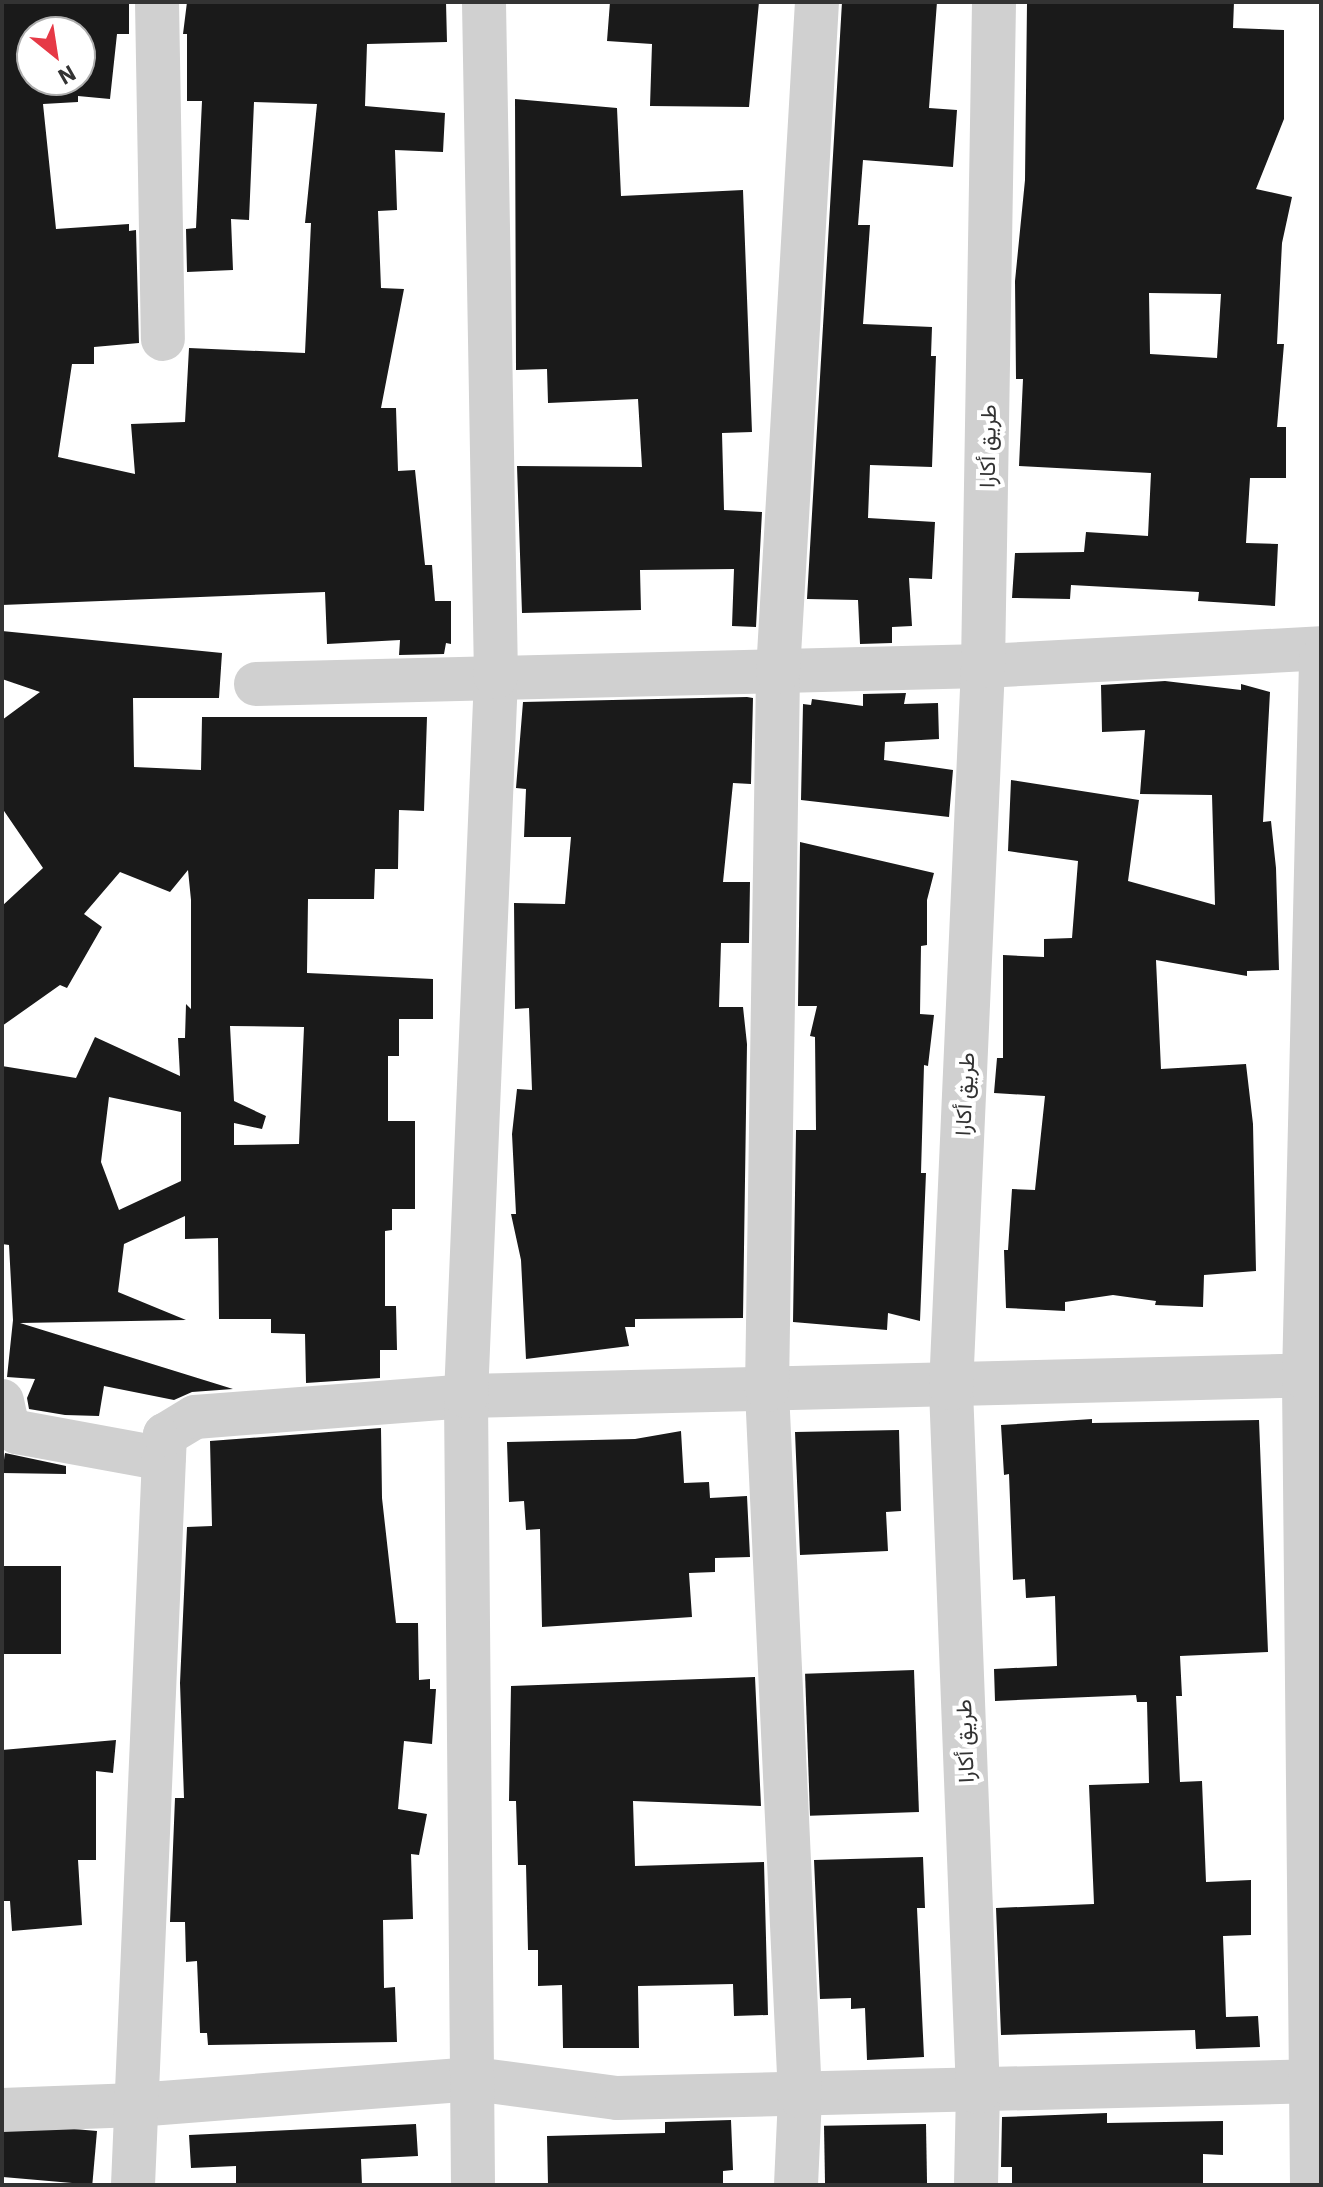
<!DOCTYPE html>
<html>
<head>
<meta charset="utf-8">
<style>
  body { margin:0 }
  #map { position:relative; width:1323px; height:2187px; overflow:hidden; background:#fff; font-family:"IBM Plex Sans",Vazirmatn,sans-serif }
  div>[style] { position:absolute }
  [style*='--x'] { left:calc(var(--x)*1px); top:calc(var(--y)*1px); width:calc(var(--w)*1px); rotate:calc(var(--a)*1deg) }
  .building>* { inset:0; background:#1a1a1a; transform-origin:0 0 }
  .minor>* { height:44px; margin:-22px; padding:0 22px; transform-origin:22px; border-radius:22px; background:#d0d0d0 }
  .tertiary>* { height:44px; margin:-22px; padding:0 22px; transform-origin:22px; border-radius:22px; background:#d0d0d0 }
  span { translate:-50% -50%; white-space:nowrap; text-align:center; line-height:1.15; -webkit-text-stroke:8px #fff; paint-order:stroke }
  .street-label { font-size:22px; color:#333 }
  .frame { position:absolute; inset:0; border:4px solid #333; pointer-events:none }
  .north { position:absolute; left:16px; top:16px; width:80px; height:80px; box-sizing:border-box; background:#fff; border:2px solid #adadad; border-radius:50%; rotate:150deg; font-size:22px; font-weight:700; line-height:32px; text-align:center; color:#333 }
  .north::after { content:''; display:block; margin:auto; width:28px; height:36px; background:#e63946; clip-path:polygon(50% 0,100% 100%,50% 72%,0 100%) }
</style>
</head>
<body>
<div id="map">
  <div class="building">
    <div style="clip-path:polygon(evenodd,2px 2px,129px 2px,129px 34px,117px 34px,110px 99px,78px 96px,78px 102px,43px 104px,56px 229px,129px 224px,129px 231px,136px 230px,139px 343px,94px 347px,94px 364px,72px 364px,58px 457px,135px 474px,131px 424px,185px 422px,189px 348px,305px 353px,311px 223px,305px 223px,317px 104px,254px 102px,249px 220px,231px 219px,233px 270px,187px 272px,186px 229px,196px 228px,202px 101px,187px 101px,187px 34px,183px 34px,187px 2px,446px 2px,447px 42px,367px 44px,365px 106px,445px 113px,443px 152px,395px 150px,397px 210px,378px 211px,381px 288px,404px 289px,381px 408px,396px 408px,398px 471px,415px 470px,425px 565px,432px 565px,435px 601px,451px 601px,451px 644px,446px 643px,444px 654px,399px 655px,400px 640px,327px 644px,325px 592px,2px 605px,2px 2px,32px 32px,80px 32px,80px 80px,32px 80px,32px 32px)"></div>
    <div style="clip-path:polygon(610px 2px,759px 2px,749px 107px,650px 106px,652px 44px,607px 41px)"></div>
    <div style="clip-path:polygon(842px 2px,937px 2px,929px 108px,957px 110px,953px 167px,863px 160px,858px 225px,870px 225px,863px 324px,932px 327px,931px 356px,936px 356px,932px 467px,870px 465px,868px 518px,935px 522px,932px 579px,909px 578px,912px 626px,892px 627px,892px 643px,860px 644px,858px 600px,807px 599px)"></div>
    <div style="clip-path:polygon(evenodd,1027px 2px,1234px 2px,1233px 28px,1284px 30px,1284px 119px,1256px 189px,1292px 197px,1282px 243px,1277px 344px,1284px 344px,1277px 427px,1286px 427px,1286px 478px,1250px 478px,1246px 543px,1278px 544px,1275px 606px,1198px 601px,1199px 592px,1071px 585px,1070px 599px,1012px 598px,1015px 553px,1084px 552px,1086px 532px,1148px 536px,1151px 473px,1019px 466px,1023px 379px,1016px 379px,1015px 281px,1025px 180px,1027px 2px,1149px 293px,1221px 294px,1217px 358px,1150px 354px,1149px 293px)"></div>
    <div style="clip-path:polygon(515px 99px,617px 108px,621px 196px,743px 190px,752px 432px,722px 433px,724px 510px,762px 512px,756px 627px,732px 626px,734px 569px,640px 570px,641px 610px,522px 613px,517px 466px,642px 467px,638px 399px,548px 403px,547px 369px,516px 370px)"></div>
    <div style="clip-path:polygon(evenodd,2px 631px,222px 653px,219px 698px,133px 698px,134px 767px,201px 770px,202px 717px,427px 717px,424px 811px,399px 810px,398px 869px,375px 869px,374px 899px,308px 899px,307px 973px,433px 979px,433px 1019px,399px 1019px,399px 1056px,388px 1056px,388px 1121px,415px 1121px,415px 1209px,392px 1209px,392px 1230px,385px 1231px,385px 1306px,396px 1306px,397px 1350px,380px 1350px,380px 1378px,306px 1383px,305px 1334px,271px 1333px,271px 1319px,219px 1319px,218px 1238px,185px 1239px,185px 1216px,124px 1244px,118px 1292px,186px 1320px,20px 1323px,233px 1389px,192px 1392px,174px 1400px,104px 1386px,99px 1416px,65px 1415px,29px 1409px,27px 1398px,35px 1379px,7px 1377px,13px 1320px,9px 1245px,2px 1244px,2px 1066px,76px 1078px,95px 1037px,180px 1076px,178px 1038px,185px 1038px,186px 1004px,191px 1009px,191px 900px,188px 870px,170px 892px,120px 872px,84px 914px,102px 927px,67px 988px,60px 985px,2px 1026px,2px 906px,43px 868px,2px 808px,2px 720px,40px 692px,2px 679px,2px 631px,230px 1026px,304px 1027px,299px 1144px,234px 1145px,234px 1123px,262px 1129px,266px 1116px,234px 1101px,230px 1026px,2px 631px,109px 1097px,181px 1112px,181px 1181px,119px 1210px,101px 1162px,109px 1097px)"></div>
    <div style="clip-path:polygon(1165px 681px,1241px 690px,1241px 684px,1270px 692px,1263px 822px,1271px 821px,1276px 868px,1279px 970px,1247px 971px,1247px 976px,1156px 960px,1161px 1069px,1246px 1064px,1253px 1124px,1256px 1271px,1204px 1275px,1203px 1307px,1155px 1305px,1156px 1301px,1113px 1295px,1065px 1302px,1065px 1311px,1006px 1308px,1004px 1250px,1008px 1250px,1012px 1189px,1035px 1190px,1045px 1096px,994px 1093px,997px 1058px,1003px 1058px,1003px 955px,1044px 957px,1044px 939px,1072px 938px,1078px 861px,1008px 851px,1011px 780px,1139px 800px,1128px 881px,1215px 905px,1212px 795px,1140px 794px,1145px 730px,1102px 732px,1101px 685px)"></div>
    <div style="clip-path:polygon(906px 693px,904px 704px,938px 703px,939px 739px,885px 742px,884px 760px,953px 770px,949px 817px,801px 800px,803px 704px,811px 705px,812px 699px,863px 706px,863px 694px)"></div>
    <div style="clip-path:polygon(747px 697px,753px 698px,751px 784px,733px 783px,723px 882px,750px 882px,749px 943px,721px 943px,719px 1007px,743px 1007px,747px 1044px,743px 1318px,635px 1319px,635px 1327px,625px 1327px,629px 1346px,526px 1359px,521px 1260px,511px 1214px,516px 1214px,512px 1134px,517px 1089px,532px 1090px,529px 1008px,515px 1009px,514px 903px,565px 904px,571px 837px,524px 837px,526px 789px,516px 788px,523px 702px)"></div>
    <div style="clip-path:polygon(800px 842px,934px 873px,927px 900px,927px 945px,921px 946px,920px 1014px,934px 1015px,928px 1066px,924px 1065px,921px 1173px,926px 1173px,920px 1321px,888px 1313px,887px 1330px,793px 1322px,796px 1130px,816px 1130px,815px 1037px,810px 1036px,817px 1006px,798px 1006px)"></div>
    <div style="clip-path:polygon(1092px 1419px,1092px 1423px,1259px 1420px,1268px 1652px,1180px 1656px,1182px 1696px,1176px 1696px,1180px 1782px,1202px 1781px,1206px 1882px,1251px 1880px,1251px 1935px,1223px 1936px,1226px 2017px,1258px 2016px,1260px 2047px,1196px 2049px,1195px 2030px,1001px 2035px,996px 1908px,1094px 1904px,1089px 1785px,1149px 1783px,1147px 1702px,1137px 1702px,1136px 1695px,995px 1701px,994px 1669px,1057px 1666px,1055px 1596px,1026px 1598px,1025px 1579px,1013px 1580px,1009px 1474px,1004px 1475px,1001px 1425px)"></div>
    <div style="clip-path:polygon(381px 1428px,382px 1498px,396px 1623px,418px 1623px,419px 1680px,430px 1679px,430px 1689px,436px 1689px,432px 1744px,404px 1741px,398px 1809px,427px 1814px,419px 1855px,411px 1854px,413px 1919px,383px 1920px,384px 1988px,395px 1987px,397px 2042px,208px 2045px,207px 2033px,200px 2033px,197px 1961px,186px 1962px,185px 1922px,170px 1922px,175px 1798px,184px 1798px,180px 1683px,187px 1527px,212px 1526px,210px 1441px)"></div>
    <div style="clip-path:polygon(899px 1430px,901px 1511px,886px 1512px,888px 1551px,800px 1555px,795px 1432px)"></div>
    <div style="clip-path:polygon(681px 1431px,684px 1483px,709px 1482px,710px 1498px,747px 1496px,750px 1557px,715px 1558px,715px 1572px,689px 1573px,692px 1617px,542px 1627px,540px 1529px,526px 1530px,524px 1501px,509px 1502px,507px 1442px,635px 1439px)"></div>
    <div style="clip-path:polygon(5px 1453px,66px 1466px,66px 1474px,2px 1473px)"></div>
    <div style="left:2px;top:1566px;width:59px;height:88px"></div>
    <div style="left:914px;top:1670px;width:142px;height:109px;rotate:88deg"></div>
    <div style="clip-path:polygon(755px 1677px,761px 1806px,633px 1801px,635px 1866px,764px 1862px,768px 2015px,734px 2016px,733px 1984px,638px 1986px,639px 2048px,563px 2048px,562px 1985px,538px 1986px,538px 1950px,528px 1950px,526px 1865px,518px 1865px,516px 1801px,509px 1801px,511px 1686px)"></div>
    <div style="clip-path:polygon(116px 1740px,113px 1773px,96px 1771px,96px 1860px,78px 1860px,82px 1925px,12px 1931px,10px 1901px,2px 1901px,2px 1750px)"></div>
    <div style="clip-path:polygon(923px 1857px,925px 1908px,917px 1908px,924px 2057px,867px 2060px,865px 2008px,851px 2009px,851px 1998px,820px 1999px,814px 1860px)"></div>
    <div style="clip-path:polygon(1107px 2113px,1107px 2123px,1223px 2121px,1223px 2155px,1203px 2154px,1203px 2184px,1012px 2185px,1012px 2167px,1001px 2167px,1002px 2117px)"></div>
    <div style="clip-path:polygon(731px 2120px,733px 2170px,723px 2171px,723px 2185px,548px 2185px,547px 2136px,665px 2133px,665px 2122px)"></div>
    <div style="clip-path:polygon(416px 2124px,418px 2156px,361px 2159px,362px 2185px,236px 2185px,236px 2166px,191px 2168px,189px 2135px)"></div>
    <div style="left:926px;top:2124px;width:61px;height:102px;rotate:89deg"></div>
    <div style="left:97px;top:2131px;width:54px;height:95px;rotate:95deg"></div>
  </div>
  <div class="minor">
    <div style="--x:157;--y:2;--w:337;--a:89"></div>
    <div style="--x:256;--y:684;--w:727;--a:-1.42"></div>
    <div style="--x:983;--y:666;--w:338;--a:-3"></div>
    <div style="--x:2;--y:1401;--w:24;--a:78"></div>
    <div style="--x:7;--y:1424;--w:13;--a:39"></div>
    <div style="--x:17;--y:1432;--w:149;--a:10.4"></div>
    <div style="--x:2;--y:2110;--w:134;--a:-2.1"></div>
    <div style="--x:136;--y:2105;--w:339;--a:-4.4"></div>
    <div style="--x:474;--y:2079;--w:144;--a:7.6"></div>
    <div style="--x:617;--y:2098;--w:704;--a:-1.38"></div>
    <div style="--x:133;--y:2185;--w:751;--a:-87.56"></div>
    <div style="--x:165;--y:1435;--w:35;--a:-31"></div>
    <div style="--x:195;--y:1417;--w:272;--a:-4.4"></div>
    <div style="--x:466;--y:1396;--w:855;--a:-1.41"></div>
    <div style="--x:796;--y:2185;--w:89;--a:-87.4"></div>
    <div style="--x:800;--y:2096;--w:707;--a:-92.68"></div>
    <div style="--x:767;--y:1390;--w:718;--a:-89.12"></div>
    <div style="--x:778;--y:672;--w:671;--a:-86.67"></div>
    <div style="--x:976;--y:2185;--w:93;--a:-88.8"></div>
    <div style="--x:978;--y:2092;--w:705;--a:-92.2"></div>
    <div style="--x:951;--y:1388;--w:723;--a:-87.46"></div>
    <div style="--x:983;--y:666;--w:664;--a:-89.05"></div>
    <div style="--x:1312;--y:2185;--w:808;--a:-90.57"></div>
    <div style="--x:1304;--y:1377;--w:718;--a:-88.64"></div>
  </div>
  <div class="tertiary">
    <div style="--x:473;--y:2185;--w:789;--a:-90.51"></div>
    <div style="--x:466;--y:1396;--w:720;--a:-87.61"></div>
    <div style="--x:496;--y:677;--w:675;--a:-91.02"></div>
  </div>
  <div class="street-label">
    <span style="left:987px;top:446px;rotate:-89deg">طريق أكارا</span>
    <span style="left:964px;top:1094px;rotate:-87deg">طريق أكارا</span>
    <span style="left:964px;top:1741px;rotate:-92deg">طريق أكارا</span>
  </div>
  <div class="frame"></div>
  <div class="north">N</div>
</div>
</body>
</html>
